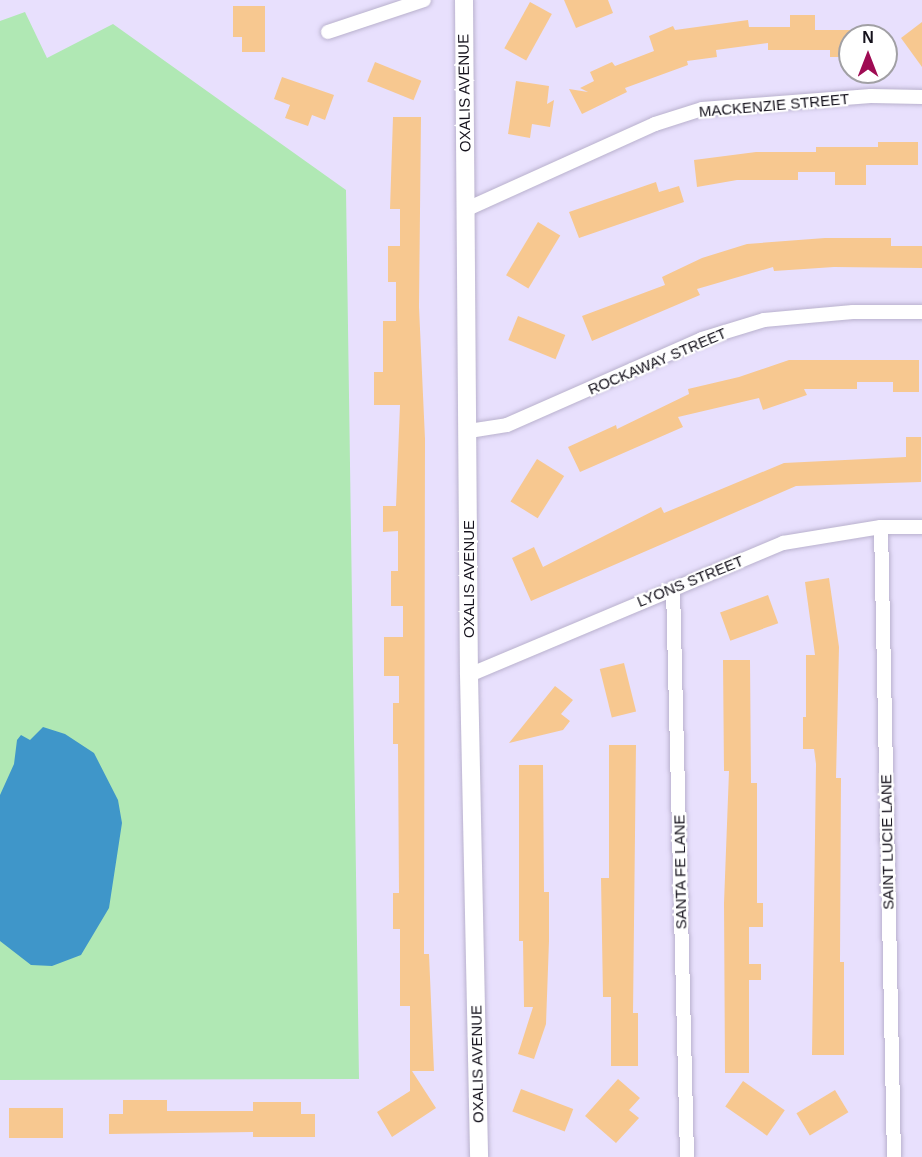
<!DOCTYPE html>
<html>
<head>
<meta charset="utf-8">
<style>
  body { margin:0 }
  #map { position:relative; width:922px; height:1157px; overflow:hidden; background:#e8e0fd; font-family:Arial,sans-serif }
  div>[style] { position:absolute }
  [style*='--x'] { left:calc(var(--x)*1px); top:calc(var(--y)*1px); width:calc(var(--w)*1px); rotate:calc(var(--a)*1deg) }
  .green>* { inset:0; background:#b0e8b4 }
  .water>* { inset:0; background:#3f96c9 }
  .building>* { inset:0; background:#f7c890; transform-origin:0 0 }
  .roads { filter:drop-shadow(0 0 2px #b9b1cd) drop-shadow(0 0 2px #b9b1cd) }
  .minor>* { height:14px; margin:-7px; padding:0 7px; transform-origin:7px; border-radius:7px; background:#fff }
  .tertiary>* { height:18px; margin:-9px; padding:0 9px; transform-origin:9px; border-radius:9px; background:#fff }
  span { translate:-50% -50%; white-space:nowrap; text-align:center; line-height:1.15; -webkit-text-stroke:4.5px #fff; paint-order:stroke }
  .street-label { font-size:15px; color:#15121c }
  .north { position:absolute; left:838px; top:24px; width:60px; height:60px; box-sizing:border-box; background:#fff; border:2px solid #a1a0a4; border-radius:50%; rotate:0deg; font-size:16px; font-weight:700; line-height:24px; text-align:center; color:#15121c }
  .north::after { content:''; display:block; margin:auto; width:21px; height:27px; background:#9f0b53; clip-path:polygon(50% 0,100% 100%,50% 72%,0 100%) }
</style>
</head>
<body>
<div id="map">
  <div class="green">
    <div style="clip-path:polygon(25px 12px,47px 58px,113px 24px,346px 190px,359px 1079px,0 1080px,0 21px)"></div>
  </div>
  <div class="water">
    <div style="clip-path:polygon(43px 727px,65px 734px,94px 753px,118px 800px,122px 823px,109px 908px,81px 955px,52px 966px,31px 965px,0 941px,0 795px,14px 764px,17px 740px,21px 735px,30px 740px)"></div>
  </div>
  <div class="building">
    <div style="clip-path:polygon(564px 0,608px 0,613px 13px,576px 28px)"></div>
    <div style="left:530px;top:2px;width:25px;height:53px;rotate:29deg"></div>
    <div style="clip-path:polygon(233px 6px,265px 6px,265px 52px,242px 52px,242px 37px,233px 37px)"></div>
    <div style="clip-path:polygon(790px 15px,815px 15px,815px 30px,850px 30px,850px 57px,830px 57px,830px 50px,768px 50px,768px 43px,716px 50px,717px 57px,687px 61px,688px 65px,625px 88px,627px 92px,582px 114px,569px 89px,588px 92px,580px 88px,594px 81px,590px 72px,612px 62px,615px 66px,654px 51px,649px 36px,673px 26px,675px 30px,748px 20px,749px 27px,790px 27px)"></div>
    <div style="clip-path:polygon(922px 22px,922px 67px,901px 38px)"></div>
    <div style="left:375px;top:62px;width:50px;height:21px;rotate:22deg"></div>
    <div style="clip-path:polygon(282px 77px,334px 95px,325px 120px,312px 115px,308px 126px,285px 118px,290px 105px,274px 99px)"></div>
    <div style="clip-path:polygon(516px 81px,549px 86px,547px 104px,554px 100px,550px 127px,532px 124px,530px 138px,508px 134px)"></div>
    <div style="clip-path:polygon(393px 117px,421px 117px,419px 307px,425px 439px,424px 954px,429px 954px,434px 1071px,412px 1071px,436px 1108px,392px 1137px,377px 1112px,410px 1091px,410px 1006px,400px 1006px,400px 929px,393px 929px,393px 893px,399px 893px,398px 744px,393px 744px,393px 703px,399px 703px,399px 676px,384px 676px,384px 637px,403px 637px,403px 606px,391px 606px,391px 571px,398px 571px,398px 531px,383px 532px,383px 506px,396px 506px,400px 405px,374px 405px,374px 372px,383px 372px,383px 321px,396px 321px,396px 282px,388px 282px,388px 246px,400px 246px,400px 209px,390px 209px)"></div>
    <div style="clip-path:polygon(878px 142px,918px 142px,918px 165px,866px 165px,866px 185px,835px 185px,835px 172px,798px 172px,798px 180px,737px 180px,697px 187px,694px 160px,756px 152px,816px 152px,816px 147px,878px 147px)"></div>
    <div style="clip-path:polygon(656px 182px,659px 192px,679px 186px,684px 202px,579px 238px,569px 212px)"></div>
    <div style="left:538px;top:222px;width:26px;height:62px;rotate:31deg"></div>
    <div style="clip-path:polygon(825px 238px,891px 238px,891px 246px,922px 246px,922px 268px,834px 267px,774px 271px,773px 267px,697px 289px,700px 295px,592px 341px,582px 316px,665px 285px,662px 277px,702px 258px,747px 244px)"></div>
    <div style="left:518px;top:316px;width:51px;height:26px;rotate:22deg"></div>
    <div style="clip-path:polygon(789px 360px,919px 360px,919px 392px,893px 392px,893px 382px,857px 382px,857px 389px,804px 389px,807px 395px,763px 410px,759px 398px,678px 417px,683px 427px,580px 472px,568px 447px,616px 425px,617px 429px,689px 394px,688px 389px,739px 377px)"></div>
    <div style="clip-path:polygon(906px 437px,921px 437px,921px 482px,796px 486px,531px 601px,512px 558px,534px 547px,543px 567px,661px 507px,664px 513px,784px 463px,906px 457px)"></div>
    <div style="left:537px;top:459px;width:32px;height:50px;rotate:32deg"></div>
    <div style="clip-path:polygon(829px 578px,839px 647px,836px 778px,841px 778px,840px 962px,844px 962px,844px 1055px,812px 1055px,816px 764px,814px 749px,803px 749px,803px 717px,806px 717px,806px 655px,815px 655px,805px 582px)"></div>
    <div style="left:768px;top:595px;width:30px;height:51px;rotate:70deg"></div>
    <div style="clip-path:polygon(723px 660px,750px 660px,751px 783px,757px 783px,757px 903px,763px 903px,763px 927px,749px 927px,749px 964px,761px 964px,761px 980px,749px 980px,749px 1073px,725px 1073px,724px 903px,729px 771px,724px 771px)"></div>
    <div style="left:624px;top:663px;width:50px;height:25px;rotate:76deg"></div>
    <div style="clip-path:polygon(555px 686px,573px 700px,561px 714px,570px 721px,563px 730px,509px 743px)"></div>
    <div style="clip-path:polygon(609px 745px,636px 745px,633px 1013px,638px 1013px,638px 1066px,611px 1066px,611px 997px,603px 997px,601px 878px,609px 878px)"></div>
    <div style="clip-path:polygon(519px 765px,543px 765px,544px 892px,549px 892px,549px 941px,546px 1024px,534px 1059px,518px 1054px,533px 1007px,524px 1007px,523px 941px,519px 941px)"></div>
    <div style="clip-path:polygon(618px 1079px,640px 1098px,629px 1110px,639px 1118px,616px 1143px,585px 1116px)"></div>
    <div style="left:743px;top:1081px;width:51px;height:31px;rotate:35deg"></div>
    <div style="left:521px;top:1089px;width:56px;height:24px;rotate:21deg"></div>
    <div style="left:835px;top:1090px;width:26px;height:45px;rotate:59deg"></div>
    <div style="clip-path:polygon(123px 1100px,167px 1100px,167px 1111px,253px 1111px,253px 1102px,301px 1102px,301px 1114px,315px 1114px,315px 1137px,253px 1137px,253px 1132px,109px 1134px,109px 1114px,123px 1114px)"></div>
    <div style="left:9px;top:1108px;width:54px;height:30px"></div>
  </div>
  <div class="roads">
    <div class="minor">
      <div style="--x:328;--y:32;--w:101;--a:-18.4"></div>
      <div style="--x:467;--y:209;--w:206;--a:-24.3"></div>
      <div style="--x:655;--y:124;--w:49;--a:-17.7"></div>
      <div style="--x:702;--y:109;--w:169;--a:-4.4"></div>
      <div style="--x:871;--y:96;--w:51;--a:1.1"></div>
      <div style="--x:469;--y:431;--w:38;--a:-9"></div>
      <div style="--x:507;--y:425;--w:213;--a:-23.8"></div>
      <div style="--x:702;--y:339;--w:65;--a:-17"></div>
      <div style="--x:764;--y:320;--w:89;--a:-5.1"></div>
      <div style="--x:853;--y:312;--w:69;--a:0"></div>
      <div style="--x:881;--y:527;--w:630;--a:88.82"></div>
      <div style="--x:673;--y:588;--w:569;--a:88.59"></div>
      <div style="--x:469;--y:675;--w:341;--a:-22.8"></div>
      <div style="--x:783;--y:543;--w:99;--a:-9.3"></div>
      <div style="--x:881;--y:527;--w:41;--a:0"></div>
    </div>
    <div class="tertiary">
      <div style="--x:464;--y:0;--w:675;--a:89.58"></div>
      <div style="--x:469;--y:675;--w:482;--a:88.8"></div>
    </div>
  </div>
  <div class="street-label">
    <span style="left:464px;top:93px;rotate:-91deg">OXALIS AVENUE</span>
    <span style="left:774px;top:105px;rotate:-5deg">MACKENZIE STREET</span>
    <span style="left:657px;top:361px;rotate:-23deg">ROCKAWAY STREET</span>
    <span style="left:469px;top:579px;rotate:-90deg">OXALIS AVENUE</span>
    <span style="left:690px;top:581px;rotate:-22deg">LYONS STREET</span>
    <span style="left:887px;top:842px;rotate:-91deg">SAINT LUCIE LANE</span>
    <span style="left:680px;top:872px;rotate:-91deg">SANTA FE LANE</span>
    <span style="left:477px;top:1064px;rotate:-91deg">OXALIS AVENUE</span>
  </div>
  <div class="north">N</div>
</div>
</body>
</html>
